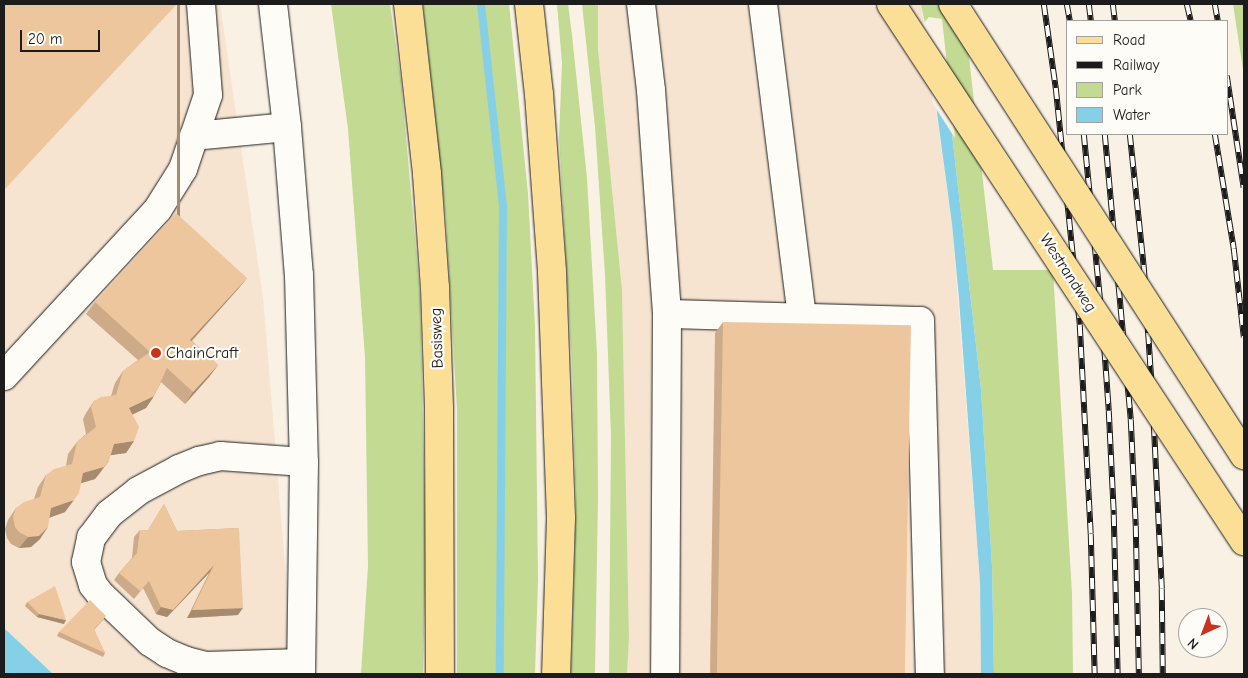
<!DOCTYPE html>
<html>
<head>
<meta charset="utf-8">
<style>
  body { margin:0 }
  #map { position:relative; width:1248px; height:678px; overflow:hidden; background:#faf1e5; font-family:"Comic Neue",sans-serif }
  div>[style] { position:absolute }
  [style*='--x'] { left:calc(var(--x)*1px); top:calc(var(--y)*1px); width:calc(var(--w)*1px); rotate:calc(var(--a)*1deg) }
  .built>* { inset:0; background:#f6e4d0 }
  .green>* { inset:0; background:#c2da91 }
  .water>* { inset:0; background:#86d0e7 }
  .pier>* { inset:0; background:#faf1e5 }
  .stream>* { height:8px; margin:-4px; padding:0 4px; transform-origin:4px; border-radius:4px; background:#86d0e7 }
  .roads { filter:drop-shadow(0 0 1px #1c1c1c) drop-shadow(0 0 1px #1c1c1c) }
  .minor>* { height:28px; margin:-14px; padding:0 14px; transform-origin:14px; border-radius:14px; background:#fdfcf7 }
  .major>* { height:28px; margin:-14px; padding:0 14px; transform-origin:14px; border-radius:14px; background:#fbdf96 }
  .rail>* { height:5.5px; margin-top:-2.75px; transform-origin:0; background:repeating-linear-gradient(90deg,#fdfcf7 0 11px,#1c1c1c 0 22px); box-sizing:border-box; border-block:1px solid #1c1c1c }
  .bridges { filter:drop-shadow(0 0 1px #1c1c1c) drop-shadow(0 0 1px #1c1c1c) }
  .highway-bridge>* { height:28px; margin:-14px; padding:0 14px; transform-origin:14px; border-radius:14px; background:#fbdf96 }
  .wall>* { inset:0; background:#cdaa88 }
  .shaded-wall>* { inset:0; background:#a78b6f; transform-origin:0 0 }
  .building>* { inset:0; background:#eec69e; transform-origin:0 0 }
  .dots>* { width:14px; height:14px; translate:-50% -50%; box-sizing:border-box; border:2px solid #fdfcf7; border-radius:50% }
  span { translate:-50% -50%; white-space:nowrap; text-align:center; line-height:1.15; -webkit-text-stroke:4.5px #fdfcf7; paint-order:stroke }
  .street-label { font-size:16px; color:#1c1c1c }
  .poi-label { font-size:16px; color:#1c1c1c }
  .left { translate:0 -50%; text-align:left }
  .frame { position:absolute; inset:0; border:5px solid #1c1c1c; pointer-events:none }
  .legend { position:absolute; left:1066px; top:20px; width:162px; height:115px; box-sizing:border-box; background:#fdfcf7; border:1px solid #a3a29f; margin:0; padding:6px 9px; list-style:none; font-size:15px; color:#1c1c1c }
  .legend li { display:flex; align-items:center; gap:10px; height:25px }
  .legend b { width:25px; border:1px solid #a3a29f }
  .north { position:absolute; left:1178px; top:608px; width:50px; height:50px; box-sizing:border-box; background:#fdfcf7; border:1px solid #a3a29f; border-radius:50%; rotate:223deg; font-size:14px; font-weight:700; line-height:20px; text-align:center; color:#1c1c1c }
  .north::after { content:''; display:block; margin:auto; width:18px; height:22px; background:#c8321e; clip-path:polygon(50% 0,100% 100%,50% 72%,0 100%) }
  .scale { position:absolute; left:20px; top:30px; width:80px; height:22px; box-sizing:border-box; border:2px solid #1c1c1c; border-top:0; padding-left:6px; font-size:15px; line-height:18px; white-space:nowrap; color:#1c1c1c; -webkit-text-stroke:4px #fdfcf7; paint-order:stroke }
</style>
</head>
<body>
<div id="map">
  <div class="built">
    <div style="clip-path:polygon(4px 4px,220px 4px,263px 297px,294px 674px,31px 674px,4px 649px)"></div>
    <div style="clip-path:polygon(598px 4px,872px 4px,875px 7px,921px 4px,952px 224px,980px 582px,981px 674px,627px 674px,629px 638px,622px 290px,598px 49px)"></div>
  </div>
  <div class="green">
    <div style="clip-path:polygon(331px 4px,390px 4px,401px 81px,420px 294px,426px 547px,423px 674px,361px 674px,368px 566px,365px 357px,348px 129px)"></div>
    <div style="clip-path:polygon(423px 4px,509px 4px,528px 194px,535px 326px,538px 581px,535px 674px,457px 674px,457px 409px,446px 220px)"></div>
    <div style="clip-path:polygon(557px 4px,568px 4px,572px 35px,587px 178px,597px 354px,598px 497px,595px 674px,571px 674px,576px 508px,572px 366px,559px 137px,562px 63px)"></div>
    <div style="clip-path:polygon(582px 4px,598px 4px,598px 49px,622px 290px,629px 638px,627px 674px,609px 674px,611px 436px,605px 275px,595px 127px)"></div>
    <div style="clip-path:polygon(921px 4px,963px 4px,993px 270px,1053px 270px,1072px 594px,1073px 674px,994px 674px,992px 565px,981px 389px,939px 20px,925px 24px)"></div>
    <div style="clip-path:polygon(1233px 4px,1244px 4px,1244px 76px)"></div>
  </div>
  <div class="water">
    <div style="clip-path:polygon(939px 20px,981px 389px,992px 565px,994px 674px,981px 674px,980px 582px,959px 299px,952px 224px,925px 24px)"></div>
    <div style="clip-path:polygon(4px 628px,53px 674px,4px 674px)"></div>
  </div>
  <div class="pier">
    <div style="clip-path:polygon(929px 17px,942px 19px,955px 138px,933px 104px,923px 24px)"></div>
  </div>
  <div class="stream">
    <div style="--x:481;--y:4;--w:202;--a:83.8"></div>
    <div style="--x:503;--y:205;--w:469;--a:90.4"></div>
  </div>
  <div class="roads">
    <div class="minor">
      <div style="--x:273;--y:4;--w:124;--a:83.5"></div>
      <div style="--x:287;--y:127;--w:148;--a:85.4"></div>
      <div style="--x:299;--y:275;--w:187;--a:88.5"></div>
      <div style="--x:304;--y:462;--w:212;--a:90.8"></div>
      <div style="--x:641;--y:4;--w:87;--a:83.4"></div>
      <div style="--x:651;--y:90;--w:225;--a:85.9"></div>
      <div style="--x:667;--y:314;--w:360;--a:90.3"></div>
      <div style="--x:763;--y:4;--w:316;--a:82.9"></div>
      <div style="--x:194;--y:136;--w:93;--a:-5.5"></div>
      <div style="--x:667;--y:314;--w:253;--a:1.6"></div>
      <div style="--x:920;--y:321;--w:353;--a:88.4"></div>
      <div style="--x:4;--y:376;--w:227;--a:-47.3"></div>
      <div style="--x:158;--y:209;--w:47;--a:-58"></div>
      <div style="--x:183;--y:169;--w:78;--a:-71.3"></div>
      <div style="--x:208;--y:95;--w:91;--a:-94.4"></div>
      <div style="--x:301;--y:663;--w:95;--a:178.2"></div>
      <div style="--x:206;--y:666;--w:21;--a:-166"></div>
      <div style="--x:186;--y:661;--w:21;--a:-157"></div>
      <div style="--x:167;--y:653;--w:20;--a:-147"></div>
      <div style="--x:150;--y:642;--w:69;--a:-136.2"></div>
      <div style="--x:100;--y:594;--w:11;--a:-128"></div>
      <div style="--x:93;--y:585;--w:24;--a:-107"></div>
      <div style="--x:86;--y:562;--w:25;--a:-78"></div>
      <div style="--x:91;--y:538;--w:30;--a:-53"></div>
      <div style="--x:109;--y:514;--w:37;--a:-38"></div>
      <div style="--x:138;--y:491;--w:47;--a:-28.2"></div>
      <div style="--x:179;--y:469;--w:22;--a:-22"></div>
      <div style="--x:199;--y:461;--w:22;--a:-13"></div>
      <div style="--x:220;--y:456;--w:84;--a:4.1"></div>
    </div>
    <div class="major">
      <div style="--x:408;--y:4;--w:171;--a:83.6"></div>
      <div style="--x:427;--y:174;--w:113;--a:86"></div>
      <div style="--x:435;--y:287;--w:123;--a:88.1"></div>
      <div style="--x:439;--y:410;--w:264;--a:89.8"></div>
      <div style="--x:529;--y:4;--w:91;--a:83.7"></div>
      <div style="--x:539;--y:94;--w:178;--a:85.8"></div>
      <div style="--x:552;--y:272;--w:246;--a:87.9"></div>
      <div style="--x:561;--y:518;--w:156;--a:91.8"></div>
    </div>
  </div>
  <div class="rail">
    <div style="--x:1044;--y:4;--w:85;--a:81.9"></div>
    <div style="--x:1056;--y:88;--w:238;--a:84.2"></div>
    <div style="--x:1080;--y:325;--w:209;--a:87"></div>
    <div style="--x:1091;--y:534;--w:140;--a:88.4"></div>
    <div style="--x:1067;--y:4;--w:17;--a:80"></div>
    <div style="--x:1089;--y:4;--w:17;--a:83"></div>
    <div style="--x:1113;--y:4;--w:17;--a:83"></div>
    <div style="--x:1187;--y:4;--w:17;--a:77"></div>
    <div style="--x:1215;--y:4;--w:17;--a:80"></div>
    <div style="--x:1227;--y:76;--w:113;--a:81.4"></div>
    <div style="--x:1084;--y:134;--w:194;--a:84.4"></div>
    <div style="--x:1103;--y:327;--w:84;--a:85.9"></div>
    <div style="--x:1109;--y:411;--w:104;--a:87.2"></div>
    <div style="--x:1114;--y:515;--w:159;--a:88.6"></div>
    <div style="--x:1105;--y:134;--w:287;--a:84.8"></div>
    <div style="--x:1131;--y:420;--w:106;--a:87.3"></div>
    <div style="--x:1136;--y:526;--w:148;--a:88.8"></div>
    <div style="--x:1130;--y:134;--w:134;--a:84"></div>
    <div style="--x:1144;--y:267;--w:136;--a:86.2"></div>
    <div style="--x:1153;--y:403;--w:186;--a:87.2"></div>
    <div style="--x:1162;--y:589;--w:85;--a:89.3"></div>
    <div style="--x:1215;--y:134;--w:117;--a:80.6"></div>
    <div style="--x:1234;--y:249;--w:89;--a:83.5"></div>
  </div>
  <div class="bridges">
    <div class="highway-bridge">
      <div style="--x:891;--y:4;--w:643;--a:56.68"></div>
      <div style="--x:953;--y:4;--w:537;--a:57.17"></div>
    </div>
  </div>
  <div class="wall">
    <div style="clip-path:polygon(247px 278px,238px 289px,192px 341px,218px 365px,209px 377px,185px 404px,161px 382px,154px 396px,146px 408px,132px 415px,134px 441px,126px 453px,110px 455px,100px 473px,95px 479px,81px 483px,65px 512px,49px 518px,40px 539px,31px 547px,19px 548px,11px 544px,7px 538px,5px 529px,8px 520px,16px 508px,34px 499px,38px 487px,46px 475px,66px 466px,68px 454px,77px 442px,86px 434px,83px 419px,86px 413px,94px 401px,111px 396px,115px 383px,123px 371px,138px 360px,86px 314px,95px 302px)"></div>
    <div style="clip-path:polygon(723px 322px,905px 674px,710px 674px,715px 333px)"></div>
    <div style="clip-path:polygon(164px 504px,177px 531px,239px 528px,238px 615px,187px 618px,209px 573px,167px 617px,156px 614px,143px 588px,134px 599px,114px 580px,119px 573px,132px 558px,134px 537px,140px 530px,148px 530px)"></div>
    <div style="clip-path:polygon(27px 602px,64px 624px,37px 617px,25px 606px)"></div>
    <div style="clip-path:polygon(104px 619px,94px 630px,105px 653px,103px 657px,57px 636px,59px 632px)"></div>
  </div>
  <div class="shaded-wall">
    <div style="left:177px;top:4px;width:3px;height:254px"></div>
    <div style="clip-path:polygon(247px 278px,238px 289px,182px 351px,190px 340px)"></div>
    <div style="clip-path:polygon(218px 365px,209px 377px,185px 404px,193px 392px)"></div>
    <div style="clip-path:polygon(154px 396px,146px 408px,120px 420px,129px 408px)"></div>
    <div style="clip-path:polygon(134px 441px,126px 453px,105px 456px,114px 444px)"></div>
    <div style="clip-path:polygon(109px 461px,95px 479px,75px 485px,83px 473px)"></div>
    <div style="clip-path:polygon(74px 500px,65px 512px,43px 520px,51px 508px)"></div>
    <div style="clip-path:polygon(48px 527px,40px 539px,31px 547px,19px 548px,28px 537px)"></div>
    <div style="clip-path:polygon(214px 565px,209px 573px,167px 617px,156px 614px,161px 607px)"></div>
    <div style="clip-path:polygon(243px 608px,238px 615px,187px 618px,192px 610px)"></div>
    <div style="clip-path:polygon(39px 614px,66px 620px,64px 624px,37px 617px)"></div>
  </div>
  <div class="building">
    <div style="clip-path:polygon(4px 4px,177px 4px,4px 190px)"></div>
    <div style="clip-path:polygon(176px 213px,247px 278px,190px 340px,218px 365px,193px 392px,167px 368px,154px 396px,129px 408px,139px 427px,134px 441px,114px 444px,109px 461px,104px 467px,83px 473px,79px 493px,74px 500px,51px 508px,48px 527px,39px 536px,28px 537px,19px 532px,15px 527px,13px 517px,16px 508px,24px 502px,40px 497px,46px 475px,54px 469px,72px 464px,77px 442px,96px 427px,91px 407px,94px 401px,101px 397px,116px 395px,123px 371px,150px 352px,95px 302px)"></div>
    <div style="left:723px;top:322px;width:188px;height:352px;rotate:1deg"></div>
    <div style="clip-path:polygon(164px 504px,177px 531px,239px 528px,243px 608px,192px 610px,214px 565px,173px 610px,161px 607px,149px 581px,140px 591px,119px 573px,137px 553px,140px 530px,148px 530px)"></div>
    <div style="clip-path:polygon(55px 586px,66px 620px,39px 614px,27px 602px)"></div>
    <div style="clip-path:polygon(90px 600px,106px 616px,94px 629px,105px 653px,59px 632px)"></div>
  </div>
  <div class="dots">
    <div style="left:156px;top:353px;background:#c8321e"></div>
  </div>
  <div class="street-label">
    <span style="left:1068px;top:273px;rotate:57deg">Westrandweg</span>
    <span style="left:437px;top:338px;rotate:-92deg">Basisweg</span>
  </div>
  <div class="poi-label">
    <span class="left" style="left:166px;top:353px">ChainCraft</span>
  </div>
  <div class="frame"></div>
  <ul class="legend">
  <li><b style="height:6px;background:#fbdf96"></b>Road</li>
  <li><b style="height:6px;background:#1c1c1c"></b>Railway</li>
  <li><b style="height:14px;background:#c2da91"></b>Park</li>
  <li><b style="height:14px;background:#86d0e7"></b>Water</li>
  </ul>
  <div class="north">N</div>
  <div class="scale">20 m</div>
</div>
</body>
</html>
